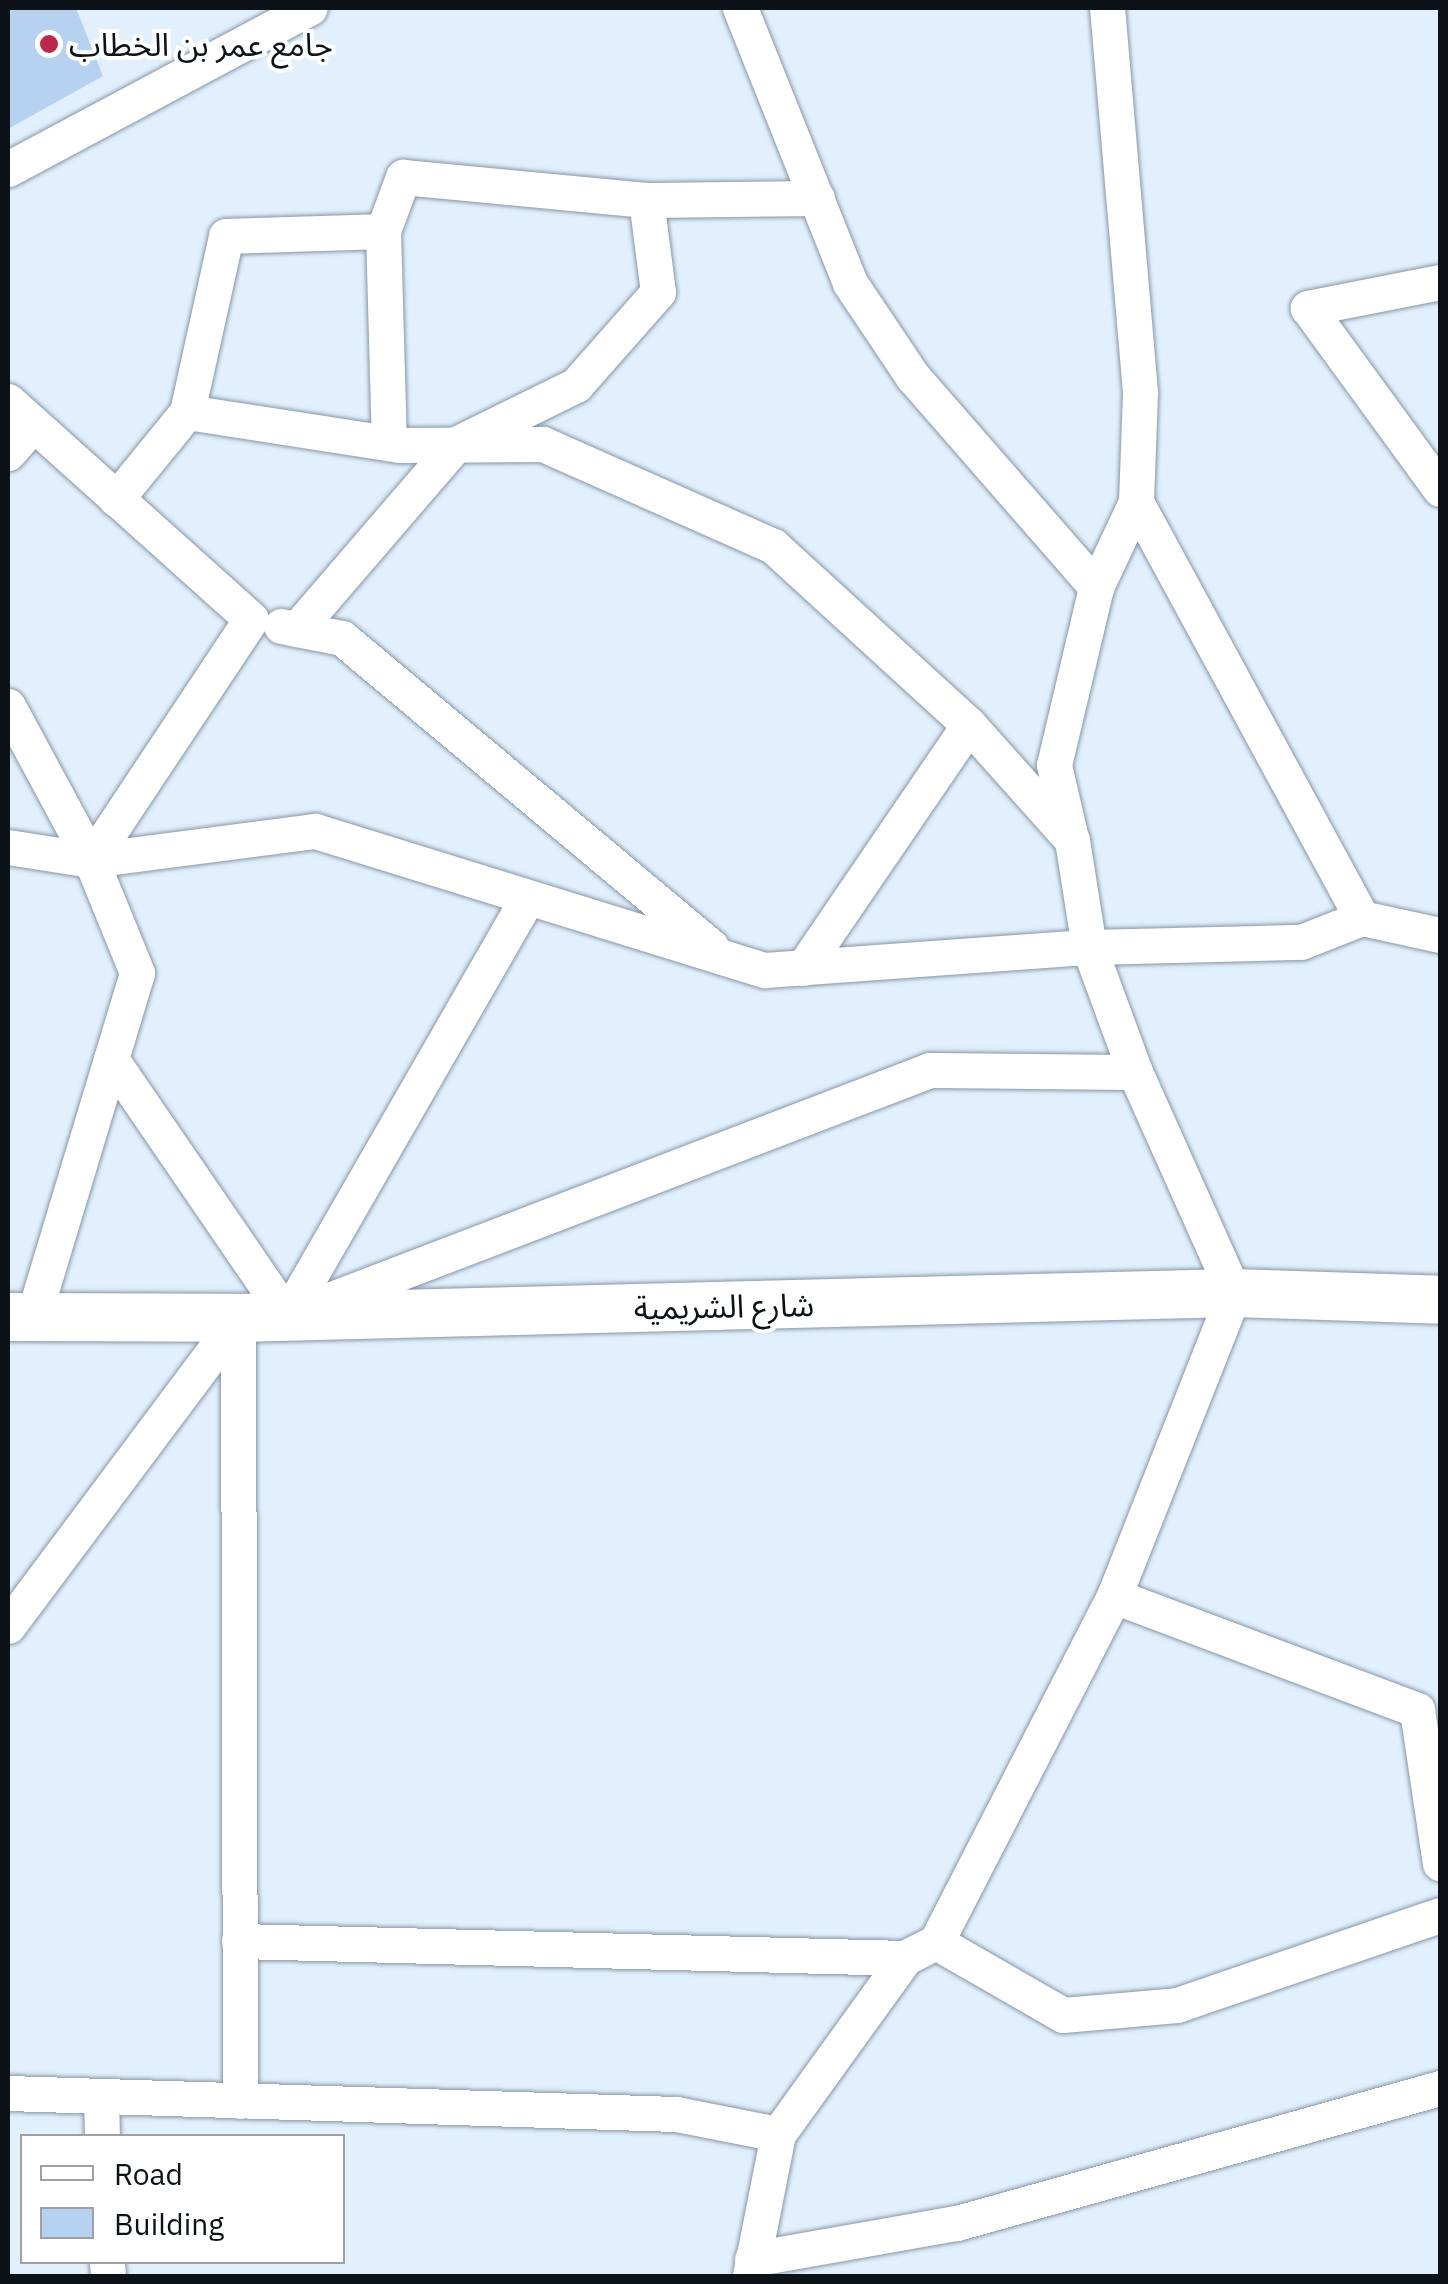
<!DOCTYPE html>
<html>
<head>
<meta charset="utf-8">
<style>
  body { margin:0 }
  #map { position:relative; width:1448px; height:2284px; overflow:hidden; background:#e2f0fe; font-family:"IBM Plex Sans","Noto Sans Arabic",sans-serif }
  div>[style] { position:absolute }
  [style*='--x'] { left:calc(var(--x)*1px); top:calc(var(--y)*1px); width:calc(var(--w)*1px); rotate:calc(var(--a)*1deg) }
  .building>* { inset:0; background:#b7d2f0 }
  .roads { filter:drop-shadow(0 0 2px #8796a7) drop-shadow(0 0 2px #8796a7) }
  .street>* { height:35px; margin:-17.5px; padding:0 17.5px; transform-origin:17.5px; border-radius:17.5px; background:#fff }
  .secondary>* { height:48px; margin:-24px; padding:0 24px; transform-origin:24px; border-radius:24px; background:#fff }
  .dots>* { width:28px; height:28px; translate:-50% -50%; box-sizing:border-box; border:5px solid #fff; border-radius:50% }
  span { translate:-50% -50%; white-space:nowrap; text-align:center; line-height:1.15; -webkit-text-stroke:8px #fff; paint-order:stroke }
  .poi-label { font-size:32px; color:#0c1218 }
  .left { translate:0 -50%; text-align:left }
  .street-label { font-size:32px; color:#0c1218 }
  .frame { position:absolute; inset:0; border:10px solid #0c1218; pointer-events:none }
  .legend { position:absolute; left:20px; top:2134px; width:325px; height:130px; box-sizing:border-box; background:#fff; border:2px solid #9ea0a3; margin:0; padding:12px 18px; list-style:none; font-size:30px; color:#0c1218 }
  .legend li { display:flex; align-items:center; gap:20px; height:50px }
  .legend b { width:50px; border:2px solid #9ea0a3 }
</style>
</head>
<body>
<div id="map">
  <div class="building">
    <div style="clip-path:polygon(8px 8px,76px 8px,103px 76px,8px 129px)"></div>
  </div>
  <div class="roads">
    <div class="street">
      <div style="--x:740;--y:8;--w:296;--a:68.2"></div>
      <div style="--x:850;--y:283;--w:113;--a:56.2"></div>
      <div style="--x:913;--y:377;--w:279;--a:48.9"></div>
      <div style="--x:8;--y:169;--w:342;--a:-28.1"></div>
      <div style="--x:383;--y:231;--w:58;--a:-69.7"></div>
      <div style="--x:403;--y:177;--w:244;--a:5.4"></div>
      <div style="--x:1440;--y:282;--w:135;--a:168.9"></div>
      <div style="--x:1308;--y:308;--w:224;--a:53.9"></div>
      <div style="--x:8;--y:401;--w:326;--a:41.9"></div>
      <div style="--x:251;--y:619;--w:289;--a:123.6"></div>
      <div style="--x:187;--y:412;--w:215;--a:8.8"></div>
      <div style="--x:399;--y:445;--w:144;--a:-0.4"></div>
      <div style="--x:543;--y:444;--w:252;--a:23.9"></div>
      <div style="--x:773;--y:546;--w:265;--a:42.4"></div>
      <div style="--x:969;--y:725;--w:154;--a:48.2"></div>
      <div style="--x:1072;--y:840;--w:108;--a:81"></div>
      <div style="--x:1089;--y:947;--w:133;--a:69.8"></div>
      <div style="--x:8;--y:453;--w:38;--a:-49"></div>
      <div style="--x:116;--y:499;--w:112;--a:-50.8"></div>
      <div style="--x:187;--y:412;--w:180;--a:-77.5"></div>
      <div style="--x:226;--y:236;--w:157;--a:-1.8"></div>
      <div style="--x:383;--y:231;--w:212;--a:88.4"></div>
      <div style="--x:1136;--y:502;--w:473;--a:61.5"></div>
      <div style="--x:281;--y:626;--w:62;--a:11.1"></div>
      <div style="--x:342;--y:638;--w:481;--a:39.9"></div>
      <div style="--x:297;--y:629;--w:244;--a:-49.3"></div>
      <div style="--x:456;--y:444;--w:134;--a:-26.2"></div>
      <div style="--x:576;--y:385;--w:124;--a:-48.6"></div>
      <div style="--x:658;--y:292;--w:93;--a:-97.4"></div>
      <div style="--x:646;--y:200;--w:171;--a:-0.7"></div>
      <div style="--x:8;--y:706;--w:175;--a:61.7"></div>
      <div style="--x:91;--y:860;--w:122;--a:67.8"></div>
      <div style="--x:137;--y:973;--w:359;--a:106.8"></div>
      <div style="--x:1070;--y:834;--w:71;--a:-103.1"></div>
      <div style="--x:1054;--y:765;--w:183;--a:-76.7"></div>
      <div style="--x:1096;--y:587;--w:94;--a:-64.8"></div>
      <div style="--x:1136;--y:502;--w:110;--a:-87.9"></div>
      <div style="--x:1140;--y:392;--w:385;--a:-94.9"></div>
      <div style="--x:8;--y:847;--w:84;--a:8.9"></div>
      <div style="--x:91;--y:860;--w:226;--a:-7.4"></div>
      <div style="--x:315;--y:831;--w:471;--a:17.2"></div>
      <div style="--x:765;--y:970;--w:325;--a:-4.1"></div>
      <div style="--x:1089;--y:947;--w:212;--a:-1.4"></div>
      <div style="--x:1301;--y:942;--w:66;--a:-21.5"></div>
      <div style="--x:1362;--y:918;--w:80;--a:12.3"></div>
      <div style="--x:803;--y:968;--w:294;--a:-55.7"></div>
      <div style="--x:111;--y:1059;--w:311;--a:55.6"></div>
      <div style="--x:287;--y:1316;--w:688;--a:-20.94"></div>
      <div style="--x:930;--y:1070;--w:205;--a:0.6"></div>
      <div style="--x:1135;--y:1072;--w:242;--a:65.9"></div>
      <div style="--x:1234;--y:1293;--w:326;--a:111.6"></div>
      <div style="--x:1114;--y:1596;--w:389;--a:117.2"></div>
      <div style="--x:936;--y:1942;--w:35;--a:153"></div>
      <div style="--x:905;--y:1958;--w:217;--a:125.8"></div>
      <div style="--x:778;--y:2134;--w:145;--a:101.2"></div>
      <div style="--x:287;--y:1316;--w:483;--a:-60.1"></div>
      <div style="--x:238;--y:1318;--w:783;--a:89.85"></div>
      <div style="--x:1114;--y:1596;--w:324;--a:20.6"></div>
      <div style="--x:1417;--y:1710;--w:155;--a:81.5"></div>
      <div style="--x:8;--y:1626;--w:384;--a:-53.2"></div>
      <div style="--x:239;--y:1941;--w:666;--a:1.46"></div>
      <div style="--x:936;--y:1942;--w:146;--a:29.9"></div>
      <div style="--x:1063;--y:2015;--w:114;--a:-5"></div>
      <div style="--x:1177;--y:2005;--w:278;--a:-18.9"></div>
      <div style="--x:8;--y:2093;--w:668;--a:1.8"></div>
      <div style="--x:676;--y:2114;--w:104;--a:11.1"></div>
      <div style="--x:101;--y:2096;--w:40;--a:88.6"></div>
      <div style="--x:752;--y:2259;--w:208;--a:-10"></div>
      <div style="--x:957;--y:2223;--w:502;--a:-15.62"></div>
      <div style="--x:107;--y:2262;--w:14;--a:86"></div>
    </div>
    <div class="secondary">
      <div style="--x:8;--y:1317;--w:230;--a:0.2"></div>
      <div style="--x:238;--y:1318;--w:996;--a:-1.44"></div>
      <div style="--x:1234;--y:1293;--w:206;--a:1.9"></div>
    </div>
  </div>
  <div class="dots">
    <div style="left:49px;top:44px;background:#ba294b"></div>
  </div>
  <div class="poi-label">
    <span class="left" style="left:69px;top:44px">جامع عمر بن الخطاب</span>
  </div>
  <div class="street-label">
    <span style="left:724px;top:1306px;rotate:-1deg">شارع الشريمية</span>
  </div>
  <div class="frame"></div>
  <ul class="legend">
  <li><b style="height:12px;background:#fff"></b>Road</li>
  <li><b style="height:28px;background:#b7d2f0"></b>Building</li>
  </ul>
</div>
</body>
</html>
